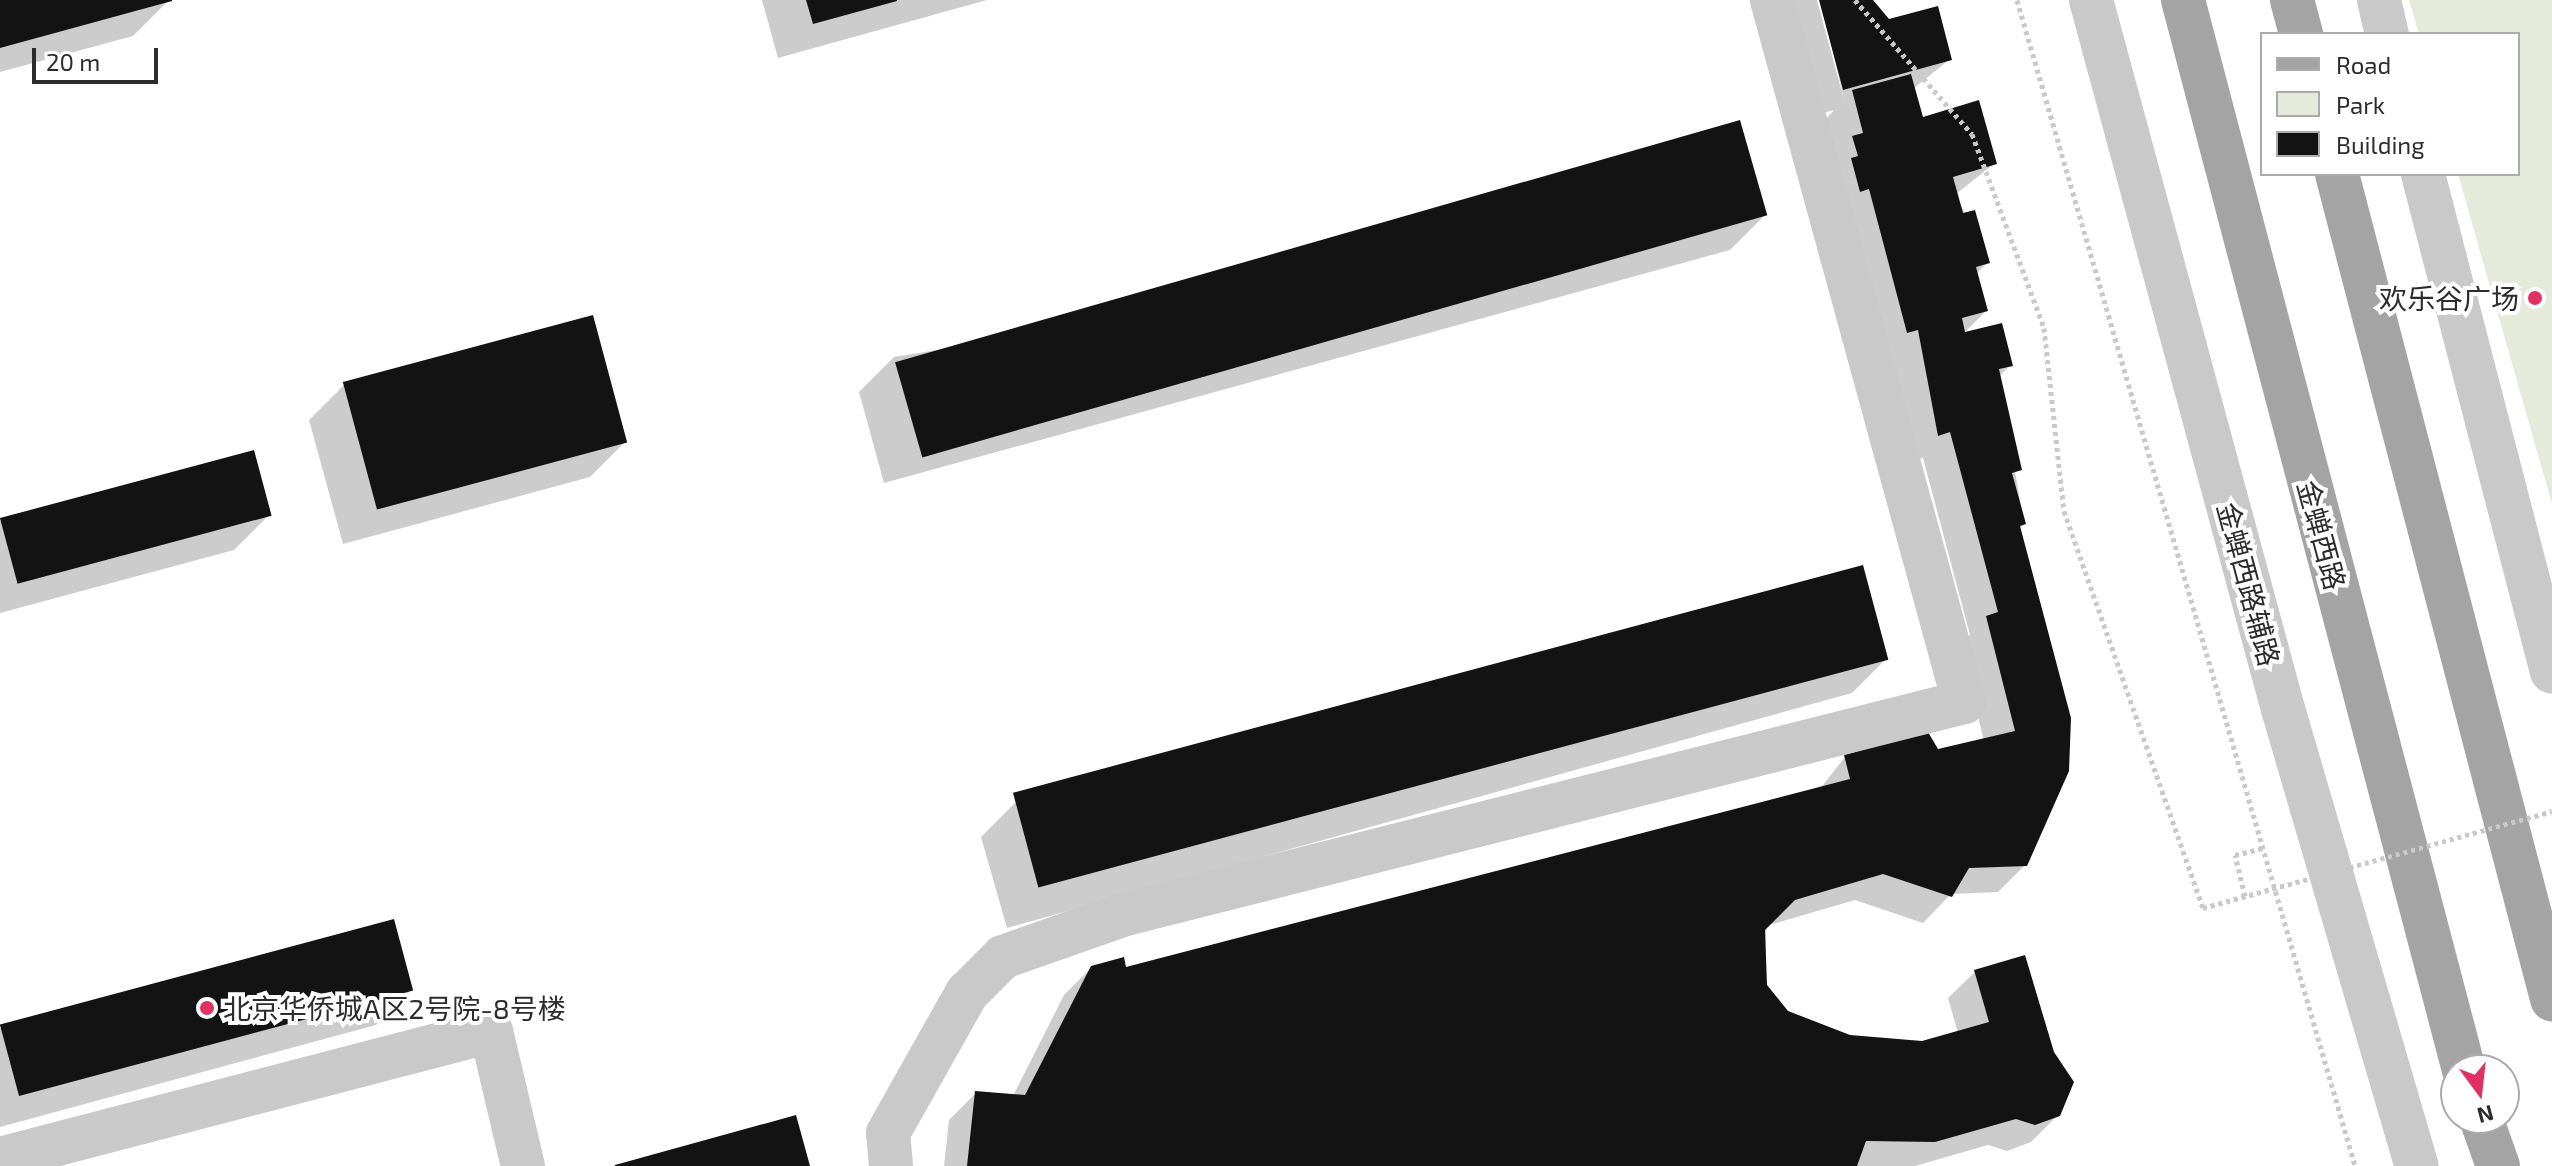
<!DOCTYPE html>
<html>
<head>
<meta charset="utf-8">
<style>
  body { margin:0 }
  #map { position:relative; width:2552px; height:1166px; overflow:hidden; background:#fff; font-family:"Exo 2","Noto Sans SC",sans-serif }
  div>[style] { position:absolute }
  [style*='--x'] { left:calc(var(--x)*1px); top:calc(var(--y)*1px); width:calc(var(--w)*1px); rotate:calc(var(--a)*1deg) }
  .green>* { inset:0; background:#e6eada }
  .shadow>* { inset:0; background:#0003 }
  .building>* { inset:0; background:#131313; transform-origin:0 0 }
  .path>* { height:5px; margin-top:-2.5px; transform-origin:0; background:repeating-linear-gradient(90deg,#c9c9c9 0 4px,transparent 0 8px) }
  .minor>* { height:44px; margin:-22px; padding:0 22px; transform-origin:22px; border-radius:22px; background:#c9c9c9 }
  .major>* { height:44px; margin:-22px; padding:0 22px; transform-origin:22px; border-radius:22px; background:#a4a4a4 }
  .path-bridge>* { height:5px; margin-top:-2.5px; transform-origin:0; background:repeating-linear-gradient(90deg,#c9c9c9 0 4px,transparent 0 8px) }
  .dots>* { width:22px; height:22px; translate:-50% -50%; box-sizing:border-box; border:4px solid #fff; border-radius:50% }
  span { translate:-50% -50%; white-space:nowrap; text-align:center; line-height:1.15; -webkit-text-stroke:8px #fff; paint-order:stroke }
  .poi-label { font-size:28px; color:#2c2c2c }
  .right { translate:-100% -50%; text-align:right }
  .left { translate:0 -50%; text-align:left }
  .street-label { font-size:28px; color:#2c2c2c }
  .legend { position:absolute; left:2260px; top:32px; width:260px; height:144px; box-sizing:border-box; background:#fff; border:2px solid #ababab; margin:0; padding:10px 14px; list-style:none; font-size:24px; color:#2c2c2c }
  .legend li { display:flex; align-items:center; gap:16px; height:40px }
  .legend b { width:40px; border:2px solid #ababab }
  .north { position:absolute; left:2440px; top:1054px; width:80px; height:80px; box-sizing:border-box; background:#fff; border:2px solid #ababab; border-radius:50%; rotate:165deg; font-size:22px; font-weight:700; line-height:32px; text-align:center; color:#2c2c2c }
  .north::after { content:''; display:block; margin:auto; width:28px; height:36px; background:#e03262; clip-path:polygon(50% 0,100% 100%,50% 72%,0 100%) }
  .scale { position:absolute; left:32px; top:48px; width:126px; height:36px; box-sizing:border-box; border:4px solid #2c2c2c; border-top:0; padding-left:10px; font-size:24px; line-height:28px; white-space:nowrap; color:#2c2c2c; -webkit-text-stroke:6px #fff; paint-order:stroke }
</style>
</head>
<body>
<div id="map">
  <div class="green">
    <div style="clip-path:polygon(2409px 0,2552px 0,2552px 504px,2458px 174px,2518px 174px,2518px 34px,2419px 34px)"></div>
  </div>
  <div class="shadow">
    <div style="clip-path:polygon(0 0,168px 0,168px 1px,133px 36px,0 72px)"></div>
    <div style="clip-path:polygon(762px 0,987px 0,778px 58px)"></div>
    <div style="clip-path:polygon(1786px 0,1817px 0,1844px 100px,1821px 0,1870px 0,1888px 21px,1950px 59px,1913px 89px,1921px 120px,1995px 163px,1956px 194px,1987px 263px,1976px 274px,1986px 311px,1962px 335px,2010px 365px,1999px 377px,2024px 524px,2018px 530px,2025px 865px,1998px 892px,1951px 894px,1923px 923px,1855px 900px,1766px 926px,1765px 986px,1787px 1012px,1850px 1037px,1922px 1043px,1958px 1033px,1948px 998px,1975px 972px,2058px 1115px,2031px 1142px,2007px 1151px,1988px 1145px,1915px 1166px,944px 1166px,949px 1120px,976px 1093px,1013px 1096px,1064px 995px,1092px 967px,1125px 969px,1820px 789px,1845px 757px,1937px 752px,1984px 741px,1960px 645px,1970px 635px,1923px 458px,1912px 461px,1826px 119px,1834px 110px,1816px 115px)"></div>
    <div style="clip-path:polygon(1765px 215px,1730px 250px,884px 483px,859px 392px,894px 357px)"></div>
    <div style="clip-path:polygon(344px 385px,625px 442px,590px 477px,343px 544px,309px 420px)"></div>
    <div style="clip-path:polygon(269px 515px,234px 550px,0 613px,0 521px)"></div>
    <div style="clip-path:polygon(1887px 658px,1852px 693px,1007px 928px,981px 837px,1016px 802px)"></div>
    <div style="clip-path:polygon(411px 990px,376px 1025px,0 1127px,0 1028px)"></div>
  </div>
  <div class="building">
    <div style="clip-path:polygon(0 0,172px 0,172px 1px,0 48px)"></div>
    <div style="clip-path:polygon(806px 0,897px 0,897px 1px,813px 24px)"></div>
    <div style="clip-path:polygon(1819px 0,1873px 0,1889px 19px,1938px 6px,1952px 60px,1843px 90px)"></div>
    <div style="clip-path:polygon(1911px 74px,1923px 117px,1979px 100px,1997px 164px,1953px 177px,1963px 213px,1975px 210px,1990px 263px,1976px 267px,1988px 311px,1962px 318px,1965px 332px,2002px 323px,2013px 366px,1999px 369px,2022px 470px,2012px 473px,2026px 524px,2020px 526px,2071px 718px,2069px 771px,2027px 866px,1969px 868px,1952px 897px,1883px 874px,1795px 900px,1765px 930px,1767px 985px,1788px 1011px,1850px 1035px,1922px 1041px,1989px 1022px,1974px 970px,2025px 955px,2054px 1052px,2074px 1082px,2060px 1116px,2035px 1125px,2016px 1119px,1935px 1142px,1866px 1141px,1857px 1166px,967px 1166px,975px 1091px,1025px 1095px,1091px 966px,1124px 957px,1126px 967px,1850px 779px,1844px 755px,1928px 732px,1938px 749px,2015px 731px,1986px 616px,1998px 612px,1950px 432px,1938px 436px,1918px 330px,1907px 333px,1869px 189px,1860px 192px,1851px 158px,1858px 156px,1852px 136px,1863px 133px,1852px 90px)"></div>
    <div style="left:1740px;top:120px;width:99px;height:879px;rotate:74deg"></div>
    <div style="left:593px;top:315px;width:132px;height:259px;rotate:75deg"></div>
    <div style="left:254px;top:450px;width:68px;height:263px;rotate:75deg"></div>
    <div style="left:1863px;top:565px;width:98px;height:880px;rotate:75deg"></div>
    <div style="left:394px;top:919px;width:74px;height:408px;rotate:75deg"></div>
    <div style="clip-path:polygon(796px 1115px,810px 1166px,615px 1166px,615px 1165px)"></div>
  </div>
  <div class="path">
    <div style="--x:1855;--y:0;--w:178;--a:48.9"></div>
    <div style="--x:1972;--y:134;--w:207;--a:69.6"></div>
    <div style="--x:2044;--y:328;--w:184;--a:83.8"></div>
    <div style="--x:2064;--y:511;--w:421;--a:70.7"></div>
    <div style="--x:2017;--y:0;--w:1214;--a:73.83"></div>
    <div style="--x:2245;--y:896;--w:42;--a:-103.7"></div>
    <div style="--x:2235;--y:855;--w:30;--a:-14"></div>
  </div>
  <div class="minor">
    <div style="--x:2091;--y:0;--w:735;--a:74.85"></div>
    <div style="--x:2283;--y:709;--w:476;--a:73.7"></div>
    <div style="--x:2379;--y:0;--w:35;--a:77"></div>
    <div style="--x:2423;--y:174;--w:514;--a:75.48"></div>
    <div style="--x:0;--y:1159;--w:507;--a:-14.61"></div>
    <div style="--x:491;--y:1031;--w:139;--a:76.7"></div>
    <div style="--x:891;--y:1166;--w:33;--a:-95"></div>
    <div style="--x:888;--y:1133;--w:161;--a:-60.6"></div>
    <div style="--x:967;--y:993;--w:51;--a:-45"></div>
    <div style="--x:1003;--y:957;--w:126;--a:-19.4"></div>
    <div style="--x:1122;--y:915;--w:869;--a:-14.2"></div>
    <div style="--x:1964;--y:702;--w:728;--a:-105.3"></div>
  </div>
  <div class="major">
    <div style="--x:2183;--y:0;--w:1106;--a:75.29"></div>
    <div style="--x:2292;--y:0;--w:35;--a:75"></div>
    <div style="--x:2337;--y:174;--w:853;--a:75.39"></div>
    <div style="--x:2481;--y:1118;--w:51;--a:70.5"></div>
  </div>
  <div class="path-bridge">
    <div style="--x:2203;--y:908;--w:362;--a:-15.5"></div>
  </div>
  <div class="dots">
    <div style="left:2535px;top:298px;background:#e03262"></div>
    <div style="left:207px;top:1008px;background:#e03262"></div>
  </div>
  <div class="poi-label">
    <span class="right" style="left:2519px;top:298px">欢乐谷广场</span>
    <span class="left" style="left:223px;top:1008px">北京华侨城A区2号院-8号楼</span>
  </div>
  <div class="street-label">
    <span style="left:2322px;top:535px;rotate:75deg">金蝉西路</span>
    <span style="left:2249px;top:584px;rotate:75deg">金蝉西路辅路</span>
  </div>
  <ul class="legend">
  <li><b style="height:10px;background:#a4a4a4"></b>Road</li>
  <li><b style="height:22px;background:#e6eada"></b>Park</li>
  <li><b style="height:22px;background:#131313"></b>Building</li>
  </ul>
  <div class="north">N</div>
  <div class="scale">20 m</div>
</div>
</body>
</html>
